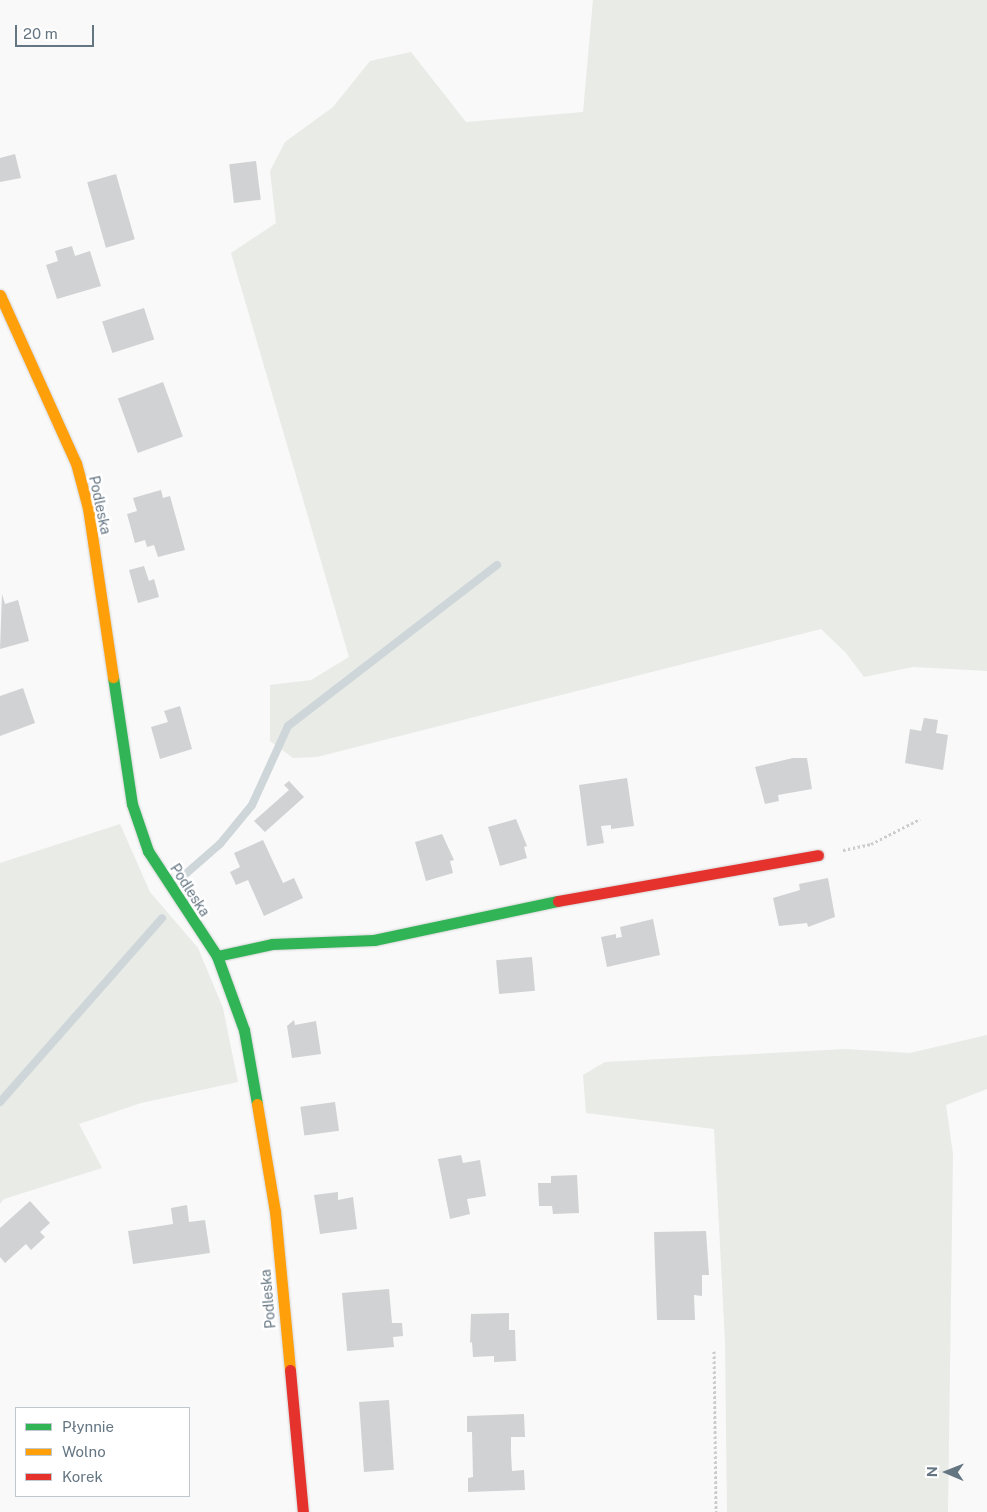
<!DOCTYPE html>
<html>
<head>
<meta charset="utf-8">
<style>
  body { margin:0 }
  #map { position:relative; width:987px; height:1512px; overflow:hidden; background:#f9f9f9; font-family:"Public Sans",sans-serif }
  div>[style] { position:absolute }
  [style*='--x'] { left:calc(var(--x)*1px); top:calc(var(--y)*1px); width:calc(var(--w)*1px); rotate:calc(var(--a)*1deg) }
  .green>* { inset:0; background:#e8ebe6 }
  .stream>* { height:8px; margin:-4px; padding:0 4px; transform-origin:4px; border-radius:4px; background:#ced6d9 }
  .building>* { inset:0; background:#d0d2d3; transform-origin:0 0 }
  .path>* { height:3px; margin-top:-1.5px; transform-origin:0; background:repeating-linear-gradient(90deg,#cbcccd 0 2.5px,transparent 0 5px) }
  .roads { filter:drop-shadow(0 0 1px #d5d6d7) drop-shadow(0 0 1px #d5d6d7) }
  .fast>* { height:11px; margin:-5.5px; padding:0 5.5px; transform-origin:5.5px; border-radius:5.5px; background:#30b455 }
  .slow>* { height:11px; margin:-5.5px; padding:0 5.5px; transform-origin:5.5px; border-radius:5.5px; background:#ff9f0a }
  .jam>* { height:11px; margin:-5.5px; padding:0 5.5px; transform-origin:5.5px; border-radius:5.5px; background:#e5322d }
  span { translate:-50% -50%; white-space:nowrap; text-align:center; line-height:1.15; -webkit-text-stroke:5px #fff; paint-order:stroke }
  .street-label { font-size:14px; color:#657683 }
  .legend { position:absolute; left:15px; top:1407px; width:175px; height:90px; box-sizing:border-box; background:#fff; border:1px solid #c1c8cd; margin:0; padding:6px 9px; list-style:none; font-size:15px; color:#657683 }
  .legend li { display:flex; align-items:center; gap:10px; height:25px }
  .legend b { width:25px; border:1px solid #c1c8cd }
  .north { position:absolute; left:922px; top:1447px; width:50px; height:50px; -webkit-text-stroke:4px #fff; paint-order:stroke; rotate:271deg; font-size:14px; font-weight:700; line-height:20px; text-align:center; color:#657683 }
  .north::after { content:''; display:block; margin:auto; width:18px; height:22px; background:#657683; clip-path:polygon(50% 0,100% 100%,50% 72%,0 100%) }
  .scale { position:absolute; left:15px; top:25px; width:79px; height:22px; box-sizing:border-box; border:2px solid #657683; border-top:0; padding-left:6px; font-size:15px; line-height:18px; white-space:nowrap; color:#657683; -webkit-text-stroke:4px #fff; paint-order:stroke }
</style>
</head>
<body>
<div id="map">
  <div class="green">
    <div style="clip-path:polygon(593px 0,987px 0,987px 671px,913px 667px,864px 677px,846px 653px,821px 629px,317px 757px,293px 758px,270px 741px,270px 685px,311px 680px,349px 657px,231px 253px,276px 223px,270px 171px,285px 142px,333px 107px,370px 61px,411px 52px,466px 122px,583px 112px)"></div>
    <div style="clip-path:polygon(120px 824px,150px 892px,198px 948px,223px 1008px,238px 1082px,141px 1103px,79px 1124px,102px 1168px,4px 1199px,0 1204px,0 863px)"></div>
    <div style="clip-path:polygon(987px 1035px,987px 1089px,946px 1105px,953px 1154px,948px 1512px,727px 1512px,725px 1342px,714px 1129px,586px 1113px,583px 1075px,605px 1062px,846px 1049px,910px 1053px)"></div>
  </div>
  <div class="stream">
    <div style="--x:181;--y:878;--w:52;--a:-41.1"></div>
    <div style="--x:220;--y:844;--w:50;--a:-50.6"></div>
    <div style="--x:252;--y:805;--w:87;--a:-65.5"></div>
    <div style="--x:288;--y:726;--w:264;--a:-37.6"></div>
    <div style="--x:0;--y:1102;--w:245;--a:-48.6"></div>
  </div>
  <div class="building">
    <div style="clip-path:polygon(15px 154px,21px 178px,0 182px,0 158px)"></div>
    <div style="left:256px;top:161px;width:39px;height:27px;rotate:83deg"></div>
    <div style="left:116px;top:174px;width:68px;height:30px;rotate:74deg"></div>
    <div style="clip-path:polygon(72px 246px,75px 256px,90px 251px,101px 286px,57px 299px,46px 265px,58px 261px,55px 251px)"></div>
    <div style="left:144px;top:308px;width:33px;height:44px;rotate:72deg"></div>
    <div style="left:163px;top:382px;width:58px;height:48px;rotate:70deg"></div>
    <div style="clip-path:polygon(161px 490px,163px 498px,170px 496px,185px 550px,158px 557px,154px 545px,147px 547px,145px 540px,135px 543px,127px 514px,137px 511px,133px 498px)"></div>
    <div style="clip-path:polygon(144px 566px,149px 581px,154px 579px,159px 597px,138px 603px,129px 570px)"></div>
    <div style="clip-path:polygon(2px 594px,5px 604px,18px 600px,29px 641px,0 649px)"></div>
    <div style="clip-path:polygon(23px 688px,35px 723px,0 736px,0 696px)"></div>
    <div style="clip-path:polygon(180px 706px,192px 749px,160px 759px,151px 727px,168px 722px,164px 711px)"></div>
    <div style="clip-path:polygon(924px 718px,938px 720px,936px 733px,948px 735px,943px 770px,905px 763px,910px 729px,921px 731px)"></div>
    <div style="clip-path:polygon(793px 758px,807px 758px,812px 789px,778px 795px,779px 801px,765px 804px,755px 767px)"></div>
    <div style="clip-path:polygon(627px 778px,634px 826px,611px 829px,611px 825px,601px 826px,604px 843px,587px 846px,579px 785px)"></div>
    <div style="clip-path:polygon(289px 781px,304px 797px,265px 832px,254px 821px,289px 790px,284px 785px)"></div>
    <div style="clip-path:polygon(516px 819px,527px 846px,524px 847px,527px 858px,500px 866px,488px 827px)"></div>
    <div style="clip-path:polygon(442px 834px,454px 860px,450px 861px,453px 873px,426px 881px,415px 842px)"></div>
    <div style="clip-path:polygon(263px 840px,283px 883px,294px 878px,303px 898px,264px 916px,248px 880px,236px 885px,230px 872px,240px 867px,234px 853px)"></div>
    <div style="clip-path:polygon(828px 878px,835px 917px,808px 927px,807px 923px,779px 926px,773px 898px,800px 890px,799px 884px)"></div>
    <div style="clip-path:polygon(653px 919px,660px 955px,607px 967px,601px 937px,616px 934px,616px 938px,622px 937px,620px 927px)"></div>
    <div style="left:532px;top:957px;width:34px;height:36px;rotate:85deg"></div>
    <div style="clip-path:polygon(294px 1020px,295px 1025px,316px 1021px,321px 1054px,292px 1058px,287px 1026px)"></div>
    <div style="left:335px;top:1102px;width:29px;height:35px;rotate:82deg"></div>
    <div style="clip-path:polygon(461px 1155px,463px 1163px,480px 1160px,486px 1196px,467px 1199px,470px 1214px,450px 1219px,438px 1159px)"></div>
    <div style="clip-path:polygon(577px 1175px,579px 1213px,553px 1214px,552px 1206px,539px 1206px,538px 1183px,551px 1183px,551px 1176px)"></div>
    <div style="clip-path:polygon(338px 1192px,338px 1200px,353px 1197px,357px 1229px,320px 1234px,314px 1195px)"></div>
    <div style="clip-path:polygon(30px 1201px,50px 1223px,40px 1232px,45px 1237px,31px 1250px,26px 1244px,5px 1263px,0 1257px,0 1228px)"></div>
    <div style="clip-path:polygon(187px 1205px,189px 1222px,205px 1220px,210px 1253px,133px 1264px,128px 1231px,173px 1224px,171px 1208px)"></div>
    <div style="clip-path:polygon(706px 1231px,709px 1275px,702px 1275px,702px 1296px,694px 1295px,695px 1320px,657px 1320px,654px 1232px)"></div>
    <div style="clip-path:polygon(389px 1289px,392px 1323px,402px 1323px,403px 1336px,393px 1337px,394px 1347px,347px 1351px,342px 1293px)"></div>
    <div style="clip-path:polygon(509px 1313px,509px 1330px,515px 1330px,516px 1361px,494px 1362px,494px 1356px,473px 1357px,472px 1342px,470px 1343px,471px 1314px)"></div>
    <div style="left:389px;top:1400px;width:70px;height:30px;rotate:86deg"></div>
    <div style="clip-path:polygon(524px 1414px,525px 1437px,511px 1437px,511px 1453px,512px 1471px,524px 1470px,525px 1490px,468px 1492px,468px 1478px,473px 1477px,472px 1432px,467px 1432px,467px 1416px)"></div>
  </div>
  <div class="path">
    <div style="--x:843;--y:850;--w:29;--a:-12"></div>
    <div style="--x:871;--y:844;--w:55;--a:-27"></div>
    <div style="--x:714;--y:1351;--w:161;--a:89.3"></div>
  </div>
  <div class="roads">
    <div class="fast">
      <div style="--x:113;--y:677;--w:128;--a:81.5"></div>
      <div style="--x:132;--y:804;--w:50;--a:71.2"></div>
      <div style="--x:148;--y:851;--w:126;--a:56.7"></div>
      <div style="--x:217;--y:956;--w:79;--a:70"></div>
      <div style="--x:244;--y:1030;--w:75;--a:80"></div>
      <div style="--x:217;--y:956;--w:56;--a:-12.3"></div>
      <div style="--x:272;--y:944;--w:102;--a:-2.2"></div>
      <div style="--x:374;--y:940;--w:188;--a:-12"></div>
    </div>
    <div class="slow">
      <div style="--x:0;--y:295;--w:184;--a:65.7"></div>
      <div style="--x:76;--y:463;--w:47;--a:75.1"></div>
      <div style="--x:88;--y:508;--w:171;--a:81.6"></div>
      <div style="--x:257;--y:1104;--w:109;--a:80.5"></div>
      <div style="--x:275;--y:1211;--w:160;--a:84.6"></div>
    </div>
    <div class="jam">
      <div style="--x:558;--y:901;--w:264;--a:-10"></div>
      <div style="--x:290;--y:1370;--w:143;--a:84.8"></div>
    </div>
  </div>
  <div class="street-label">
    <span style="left:100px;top:505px;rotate:78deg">Podleska</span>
    <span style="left:190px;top:890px;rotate:57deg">Podleska</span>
    <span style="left:268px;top:1299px;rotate:-95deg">Podleska</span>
  </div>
  <ul class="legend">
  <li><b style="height:6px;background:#30b455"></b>Płynnie</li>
  <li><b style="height:6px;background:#ff9f0a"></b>Wolno</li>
  <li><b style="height:6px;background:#e5322d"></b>Korek</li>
  </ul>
  <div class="north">N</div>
  <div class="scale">20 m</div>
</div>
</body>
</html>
